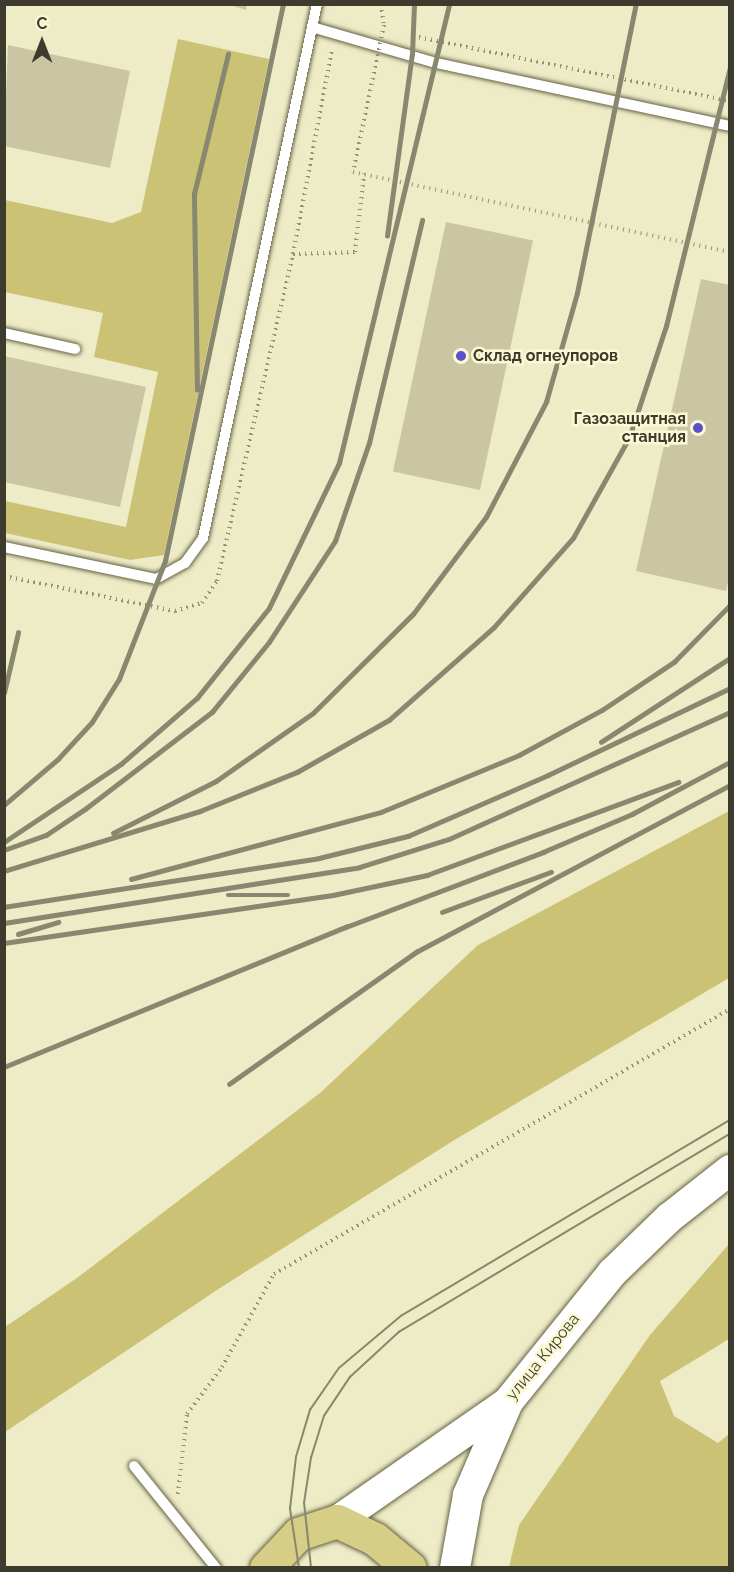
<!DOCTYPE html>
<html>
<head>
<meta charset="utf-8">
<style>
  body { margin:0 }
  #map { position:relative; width:734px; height:1572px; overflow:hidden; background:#eeebc7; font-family:Raleway,sans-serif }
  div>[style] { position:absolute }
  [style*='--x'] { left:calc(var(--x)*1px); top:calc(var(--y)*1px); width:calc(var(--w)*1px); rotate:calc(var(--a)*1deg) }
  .green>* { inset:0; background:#cbc275 }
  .building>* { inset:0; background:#cac6a4; transform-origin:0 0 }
  .path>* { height:4px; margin-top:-2px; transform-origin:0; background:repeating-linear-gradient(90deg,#939178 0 1.5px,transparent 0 6px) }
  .roads { filter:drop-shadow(0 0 2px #656242) drop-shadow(0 0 2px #656242) }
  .service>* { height:10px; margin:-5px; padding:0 5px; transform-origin:5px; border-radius:5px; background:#fff }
  .secondary>* { height:30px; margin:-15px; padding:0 15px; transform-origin:15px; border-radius:15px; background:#fff }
  .primary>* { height:33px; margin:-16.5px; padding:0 16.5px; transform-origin:16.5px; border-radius:16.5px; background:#d6cd86 }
  .tram>* { height:1.5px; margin:-0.75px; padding:0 0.75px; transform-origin:0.75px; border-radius:0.75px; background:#88876f }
  .rail>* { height:4.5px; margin:-2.25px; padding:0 2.25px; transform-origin:2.25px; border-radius:2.25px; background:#88876f }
  .path-bridge>* { height:4px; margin-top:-2px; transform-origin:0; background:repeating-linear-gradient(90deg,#939178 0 1.5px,transparent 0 6px) }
  .dots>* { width:16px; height:16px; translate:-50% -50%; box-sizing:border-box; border:3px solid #fbf8d4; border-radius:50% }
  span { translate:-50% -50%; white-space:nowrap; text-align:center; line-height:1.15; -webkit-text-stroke:5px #fbf8d4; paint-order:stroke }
  .poi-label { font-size:16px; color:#3c3b2d; font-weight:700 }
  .left { translate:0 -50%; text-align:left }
  .right { translate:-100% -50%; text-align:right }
  .street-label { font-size:16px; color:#3c3b2d }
  .frame { position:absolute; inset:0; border:6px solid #3c3b2d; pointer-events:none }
  .north { position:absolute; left:12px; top:12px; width:60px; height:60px; -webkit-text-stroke:4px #fbf8d4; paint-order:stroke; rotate:0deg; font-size:16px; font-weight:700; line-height:24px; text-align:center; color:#3c3b2d }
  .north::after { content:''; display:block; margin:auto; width:21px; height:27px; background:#3c3b2d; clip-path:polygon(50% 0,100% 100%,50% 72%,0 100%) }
</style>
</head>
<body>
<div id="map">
  <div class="green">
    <div style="clip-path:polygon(178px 39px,269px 59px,164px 555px,130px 560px,5px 533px,5px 501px,126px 527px,158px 372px,94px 357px,103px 313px,5px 292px,5px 200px,112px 223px,141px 212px)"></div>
    <div style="clip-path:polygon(729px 811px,729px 978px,456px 1139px,220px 1288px,5px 1432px,5px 1327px,77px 1278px,320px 1093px,478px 945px)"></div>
    <div style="clip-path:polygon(729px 1244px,729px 1339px,660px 1381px,674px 1416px,718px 1443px,729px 1434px,729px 1567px,509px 1567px,519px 1525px,650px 1335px)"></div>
  </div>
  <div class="building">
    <div style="clip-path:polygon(228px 4px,247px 4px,246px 10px)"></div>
    <div style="clip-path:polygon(8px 45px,130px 71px,110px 168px,4px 146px)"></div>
    <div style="left:446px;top:222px;width:89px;height:255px;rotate:12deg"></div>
    <div style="clip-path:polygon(701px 279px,730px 285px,730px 573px,726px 591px,636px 571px)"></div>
    <div style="clip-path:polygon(4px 356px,146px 387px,120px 507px,4px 482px)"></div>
  </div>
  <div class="path">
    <div style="--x:413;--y:36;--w:324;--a:11.6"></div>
    <div style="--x:293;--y:254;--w:62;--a:-1.8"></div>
    <div style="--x:355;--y:252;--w:79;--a:-83.4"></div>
    <div style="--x:4;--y:576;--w:175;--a:11.6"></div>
    <div style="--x:175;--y:611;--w:28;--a:-17"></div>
    <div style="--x:202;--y:603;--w:27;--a:-56"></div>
    <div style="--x:217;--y:581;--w:336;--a:-76.9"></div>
    <div style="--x:293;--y:254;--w:209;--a:-79.2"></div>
    <div style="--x:178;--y:1494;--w:81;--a:-83.6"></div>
    <div style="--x:187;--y:1414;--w:59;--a:-53.3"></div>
    <div style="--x:222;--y:1367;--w:107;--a:-60.8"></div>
    <div style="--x:274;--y:1274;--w:527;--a:-30.16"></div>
  </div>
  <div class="roads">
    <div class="service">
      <div style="--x:312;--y:27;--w:129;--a:16.2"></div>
      <div style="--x:436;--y:63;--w:301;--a:12.1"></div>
      <div style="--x:4;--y:333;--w:73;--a:12.7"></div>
      <div style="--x:4;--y:547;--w:155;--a:11.9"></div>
      <div style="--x:156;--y:579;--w:33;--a:-29"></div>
      <div style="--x:185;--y:563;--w:31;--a:-54"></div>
      <div style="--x:203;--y:538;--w:546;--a:-77.95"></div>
      <div style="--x:134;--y:1466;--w:131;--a:51.2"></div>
    </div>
    <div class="secondary">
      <div style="--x:337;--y:1521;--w:208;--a:-34.8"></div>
      <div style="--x:508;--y:1402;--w:166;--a:-51.1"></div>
      <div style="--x:612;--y:1273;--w:79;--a:-44"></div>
      <div style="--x:669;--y:1218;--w:78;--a:-38.2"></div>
      <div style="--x:455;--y:1568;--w:74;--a:-79.9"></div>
      <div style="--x:468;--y:1495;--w:101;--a:-66.7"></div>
    </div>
    <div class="primary">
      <div style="--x:266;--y:1568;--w:47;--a:-46.7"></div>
      <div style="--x:298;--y:1534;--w:41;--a:-18.4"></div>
      <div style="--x:337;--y:1521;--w:42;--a:25.3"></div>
      <div style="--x:375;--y:1539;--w:45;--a:39.6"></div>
    </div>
  </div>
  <div class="tram">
    <div style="--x:299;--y:1568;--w:60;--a:-98.7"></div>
    <div style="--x:290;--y:1509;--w:52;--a:-83.4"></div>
    <div style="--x:296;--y:1457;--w:49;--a:-73.4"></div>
    <div style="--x:310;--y:1410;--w:51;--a:-55.4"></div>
    <div style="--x:339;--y:1368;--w:81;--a:-40"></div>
    <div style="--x:401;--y:1316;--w:383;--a:-30.8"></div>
    <div style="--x:311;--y:1568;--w:65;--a:-96.1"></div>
    <div style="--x:304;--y:1503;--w:46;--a:-81.2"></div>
    <div style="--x:311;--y:1458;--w:44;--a:-72.8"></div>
    <div style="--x:324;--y:1416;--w:47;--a:-56.3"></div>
    <div style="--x:350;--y:1377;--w:67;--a:-42.6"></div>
    <div style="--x:399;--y:1332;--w:386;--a:-30.9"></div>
  </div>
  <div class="rail">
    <div style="--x:387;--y:236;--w:184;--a:-82.2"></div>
    <div style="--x:412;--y:54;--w:50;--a:-87.7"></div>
    <div style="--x:197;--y:390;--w:196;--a:-90.9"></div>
    <div style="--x:194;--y:194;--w:144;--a:-76.3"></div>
    <div style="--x:4;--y:693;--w:62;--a:-76.9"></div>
    <div style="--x:601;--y:742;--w:154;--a:-33.1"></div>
    <div style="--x:4;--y:805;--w:71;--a:-40.4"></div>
    <div style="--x:58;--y:759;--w:50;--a:-47.4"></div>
    <div style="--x:92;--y:722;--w:51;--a:-57.9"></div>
    <div style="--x:119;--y:679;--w:127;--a:-68.7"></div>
    <div style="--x:165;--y:561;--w:569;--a:-78.04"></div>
    <div style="--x:113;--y:833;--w:115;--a:-26.8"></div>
    <div style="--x:216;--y:781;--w:118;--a:-35"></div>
    <div style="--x:313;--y:713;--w:141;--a:-44.7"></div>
    <div style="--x:413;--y:614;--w:121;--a:-53"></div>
    <div style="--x:486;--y:517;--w:130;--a:-62.4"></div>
    <div style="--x:546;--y:402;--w:113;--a:-74.1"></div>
    <div style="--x:577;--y:293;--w:295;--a:-78.5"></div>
    <div style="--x:4;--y:842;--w:141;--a:-33.7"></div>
    <div style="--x:121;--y:764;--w:101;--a:-41"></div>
    <div style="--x:197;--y:698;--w:115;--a:-51.3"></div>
    <div style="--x:269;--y:608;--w:161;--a:-64.2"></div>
    <div style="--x:339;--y:463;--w:472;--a:-76.5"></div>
    <div style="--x:4;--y:850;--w:45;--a:-19.7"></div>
    <div style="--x:46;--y:835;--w:47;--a:-33.7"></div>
    <div style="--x:85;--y:809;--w:160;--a:-37.4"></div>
    <div style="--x:212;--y:712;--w:90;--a:-50.8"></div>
    <div style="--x:269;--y:642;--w:121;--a:-56.8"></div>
    <div style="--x:335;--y:541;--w:104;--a:-70.9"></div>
    <div style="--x:369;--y:443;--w:229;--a:-76.6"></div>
    <div style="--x:4;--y:871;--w:205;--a:-17"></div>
    <div style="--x:200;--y:811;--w:105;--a:-21.9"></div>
    <div style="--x:297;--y:772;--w:106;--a:-29.5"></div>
    <div style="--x:389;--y:720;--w:140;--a:-41.5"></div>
    <div style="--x:494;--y:627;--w:119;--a:-48.4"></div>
    <div style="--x:573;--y:538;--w:115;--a:-60.8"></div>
    <div style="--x:629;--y:438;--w:118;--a:-71.7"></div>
    <div style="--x:666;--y:326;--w:267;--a:-76.1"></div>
    <div style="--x:131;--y:879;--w:259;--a:-15"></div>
    <div style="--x:381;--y:812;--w:149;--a:-22.4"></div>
    <div style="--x:519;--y:755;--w:94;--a:-28.5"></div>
    <div style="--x:602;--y:710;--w:87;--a:-33.7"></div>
    <div style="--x:674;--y:662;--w:80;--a:-45.5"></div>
    <div style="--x:228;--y:895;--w:60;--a:0"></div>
    <div style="--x:4;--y:907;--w:319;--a:-8.8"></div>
    <div style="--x:319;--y:858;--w:92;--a:-13.9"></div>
    <div style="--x:408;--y:836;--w:153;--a:-23.5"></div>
    <div style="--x:548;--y:775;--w:202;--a:-25.5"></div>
    <div style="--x:442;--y:912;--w:116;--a:-20.2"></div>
    <div style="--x:4;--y:923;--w:360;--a:-8.9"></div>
    <div style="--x:360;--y:867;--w:93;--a:-17.5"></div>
    <div style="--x:449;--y:839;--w:308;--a:-24.3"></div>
    <div style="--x:18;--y:934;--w:42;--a:-16.7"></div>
    <div style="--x:4;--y:943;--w:332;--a:-8.3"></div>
    <div style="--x:333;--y:895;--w:96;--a:-12"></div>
    <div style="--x:427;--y:875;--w:268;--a:-20.3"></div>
    <div style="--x:4;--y:1067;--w:370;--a:-22.3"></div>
    <div style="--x:346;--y:927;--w:211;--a:-20.8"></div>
    <div style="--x:543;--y:852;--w:97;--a:-23.1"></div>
    <div style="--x:632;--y:814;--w:111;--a:-28"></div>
    <div style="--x:229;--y:1084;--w:229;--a:-35.2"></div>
    <div style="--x:416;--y:952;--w:356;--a:-28"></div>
  </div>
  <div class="path-bridge">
    <div style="--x:381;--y:4;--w:21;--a:82"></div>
    <div style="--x:384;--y:25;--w:150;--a:101.9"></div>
    <div style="--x:353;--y:172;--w:385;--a:12"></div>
  </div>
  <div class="dots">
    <div style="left:461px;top:356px;background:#5d51ca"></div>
    <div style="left:698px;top:428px;background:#5d51ca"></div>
  </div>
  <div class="poi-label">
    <span class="left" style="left:473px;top:356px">Склад огнеупоров</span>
    <span class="right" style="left:686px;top:428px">Газозащитная<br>станция</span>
  </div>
  <div class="street-label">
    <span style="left:543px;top:1357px;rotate:-51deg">улица Кирова</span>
  </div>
  <div class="frame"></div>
  <div class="north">С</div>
</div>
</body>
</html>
